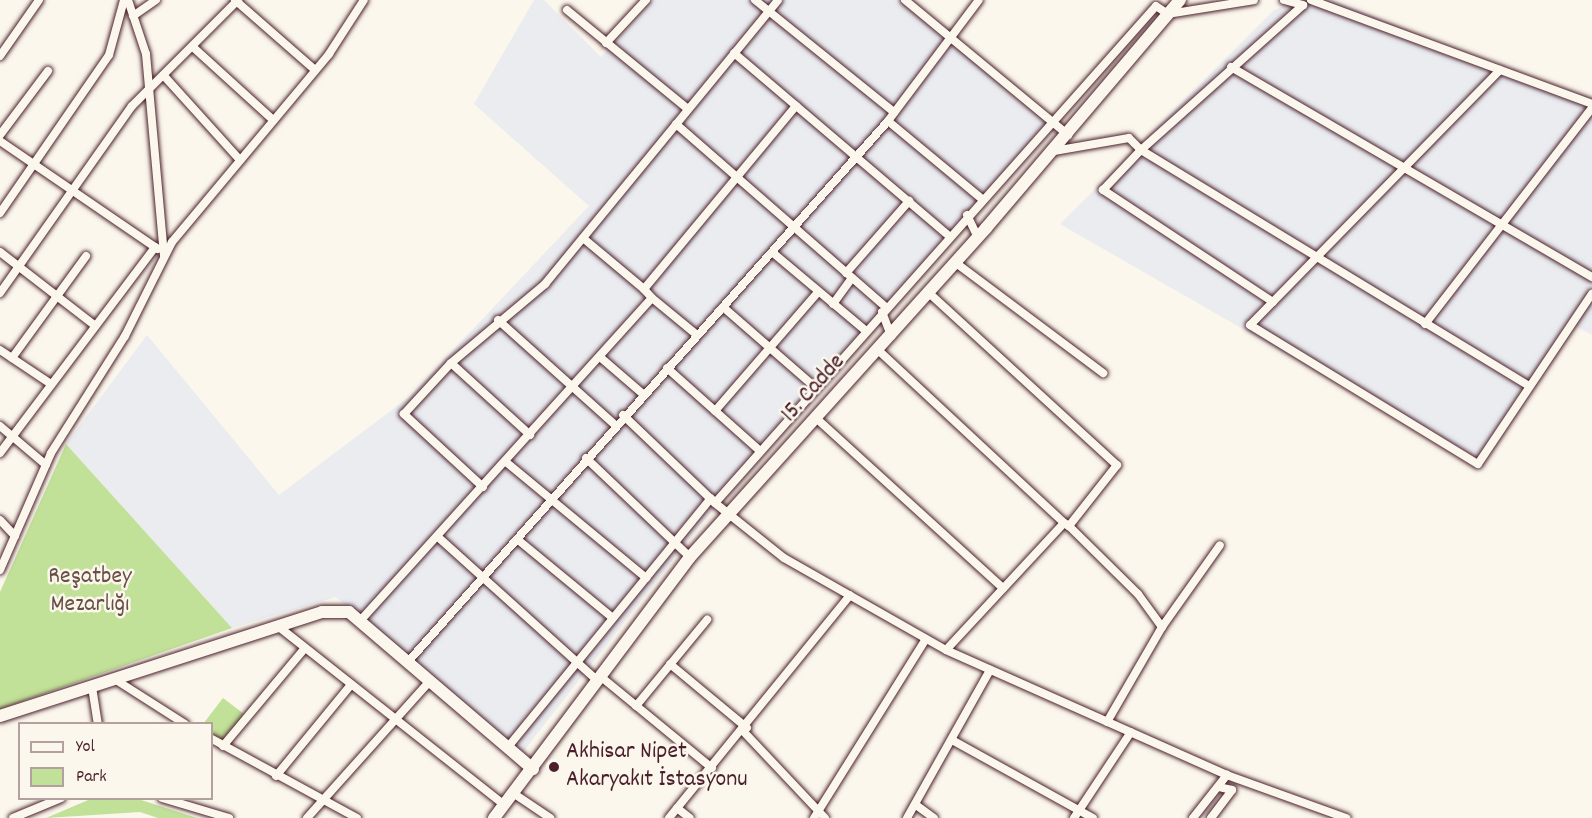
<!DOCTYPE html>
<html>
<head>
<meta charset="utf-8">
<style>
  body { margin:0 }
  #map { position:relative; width:1592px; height:818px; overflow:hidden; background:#fbf7ec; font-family:Dekko,sans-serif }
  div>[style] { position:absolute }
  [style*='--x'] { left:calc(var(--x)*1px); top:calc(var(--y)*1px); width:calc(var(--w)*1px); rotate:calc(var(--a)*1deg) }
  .built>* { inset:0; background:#eaecf0 }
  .green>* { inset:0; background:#c1e098 }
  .roads { filter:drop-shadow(0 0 2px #4a1f2b) drop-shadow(0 0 2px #4a1f2b) }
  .street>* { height:8px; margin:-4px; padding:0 4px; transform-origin:4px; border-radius:4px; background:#fbf7ec }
  .secondary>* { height:12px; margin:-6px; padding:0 6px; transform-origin:6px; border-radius:6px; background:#fbf7ec }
  .dots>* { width:16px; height:16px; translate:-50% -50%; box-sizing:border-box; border:3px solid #fbf7ec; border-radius:50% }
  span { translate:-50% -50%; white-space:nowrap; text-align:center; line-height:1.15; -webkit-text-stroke:5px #fbf7ec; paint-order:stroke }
  .street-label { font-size:24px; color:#4a1f2b }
  .park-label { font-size:24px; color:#684f46 }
  .poi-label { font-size:24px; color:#4a1f2b }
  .left { translate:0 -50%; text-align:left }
  .legend { position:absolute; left:18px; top:722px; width:195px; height:78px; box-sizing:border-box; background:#fbf7ec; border:2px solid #b4a19f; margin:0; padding:8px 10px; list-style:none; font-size:18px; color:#4a1f2b }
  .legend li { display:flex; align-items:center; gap:12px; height:30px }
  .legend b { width:30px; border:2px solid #b4a19f }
</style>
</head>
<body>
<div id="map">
  <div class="built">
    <div style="clip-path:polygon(534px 0,544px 0,601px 57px,654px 0,912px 0,1055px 123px,701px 524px,519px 757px,336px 597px,232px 628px,66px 444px,147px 335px,279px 495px,409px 397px,589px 206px,474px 104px)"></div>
    <div style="clip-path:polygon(1300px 0,1333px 0,1592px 105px,1592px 335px,1572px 324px,1478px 464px,1060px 224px,1274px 10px)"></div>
  </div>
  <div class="green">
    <div style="clip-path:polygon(66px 444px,232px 628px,0 709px,0 592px)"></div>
    <div style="clip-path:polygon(223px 698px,244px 714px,224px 742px,212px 735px,212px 724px,203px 724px)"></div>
    <div style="clip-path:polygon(93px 798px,138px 799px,197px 818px,158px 818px,140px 812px,46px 818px)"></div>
  </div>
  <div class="roads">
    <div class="street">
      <div style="--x:128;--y:0;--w:57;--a:71.6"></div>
      <div style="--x:146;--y:54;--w:203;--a:84.9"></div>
      <div style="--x:235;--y:0;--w:106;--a:41.2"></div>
      <div style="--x:755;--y:0;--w:179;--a:38.9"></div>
      <div style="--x:905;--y:0;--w:212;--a:39.6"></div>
      <div style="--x:1284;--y:0;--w:20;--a:15"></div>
      <div style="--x:1311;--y:0;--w:300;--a:20.3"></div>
      <div style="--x:567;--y:10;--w:156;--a:39.3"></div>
      <div style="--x:133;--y:16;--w:28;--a:-35"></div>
      <div style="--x:606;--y:43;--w:59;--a:-47.1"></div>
      <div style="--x:194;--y:48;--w:107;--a:42.3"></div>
      <div style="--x:734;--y:53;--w:282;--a:40.4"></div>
      <div style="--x:0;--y:56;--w:68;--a:-55.1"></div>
      <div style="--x:1231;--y:67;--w:418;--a:30.2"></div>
      <div style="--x:1500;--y:70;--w:357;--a:134.4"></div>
      <div style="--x:1250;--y:325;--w:267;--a:31.4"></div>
      <div style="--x:1478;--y:464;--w:205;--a:-56.2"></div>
      <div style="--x:165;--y:77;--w:112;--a:47.9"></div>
      <div style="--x:888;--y:121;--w:122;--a:39.7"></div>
      <div style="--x:676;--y:124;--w:279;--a:41.1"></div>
      <div style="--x:0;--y:135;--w:80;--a:-53.1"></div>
      <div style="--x:0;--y:141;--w:191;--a:34.4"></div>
      <div style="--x:1054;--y:151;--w:76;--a:-9.8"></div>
      <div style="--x:1129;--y:138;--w:17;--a:45"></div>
      <div style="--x:1141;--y:150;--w:215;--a:-41.8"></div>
      <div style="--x:0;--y:213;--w:192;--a:-55.4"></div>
      <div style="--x:109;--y:55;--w:57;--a:-74.7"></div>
      <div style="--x:967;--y:215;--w:25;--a:64"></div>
      <div style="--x:583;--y:238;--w:80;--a:39.9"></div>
      <div style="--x:0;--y:252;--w:119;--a:37.8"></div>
      <div style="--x:772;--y:252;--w:123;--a:40"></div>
      <div style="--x:956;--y:263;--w:184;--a:36.8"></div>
      <div style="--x:846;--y:273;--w:96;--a:-48.8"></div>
      <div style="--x:0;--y:293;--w:229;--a:-54.8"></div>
      <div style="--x:132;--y:106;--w:150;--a:-45"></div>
      <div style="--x:929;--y:293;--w:255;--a:42.5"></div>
      <div style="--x:1117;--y:465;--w:78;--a:128.2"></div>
      <div style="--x:1069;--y:526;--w:6;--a:-149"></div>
      <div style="--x:1064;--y:523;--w:173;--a:132.9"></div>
      <div style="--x:652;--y:298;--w:58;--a:39.4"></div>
      <div style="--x:1273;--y:302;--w:204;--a:-146.6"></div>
      <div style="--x:1103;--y:190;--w:55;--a:-46.5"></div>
      <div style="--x:1141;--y:150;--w:454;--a:31.3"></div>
      <div style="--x:833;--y:304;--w:32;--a:-54"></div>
      <div style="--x:723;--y:307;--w:123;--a:41.1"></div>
      <div style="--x:882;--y:312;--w:26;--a:69"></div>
      <div style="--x:498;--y:320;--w:157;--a:41.9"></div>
      <div style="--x:1425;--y:324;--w:273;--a:-52.3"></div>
      <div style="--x:0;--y:350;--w:61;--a:33.7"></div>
      <div style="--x:878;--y:350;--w:254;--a:42.9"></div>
      <div style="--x:600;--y:357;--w:57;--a:40.7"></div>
      <div style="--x:12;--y:358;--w:126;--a:-54"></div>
      <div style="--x:451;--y:363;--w:107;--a:42.3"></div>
      <div style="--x:667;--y:368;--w:125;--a:41.7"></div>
      <div style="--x:715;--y:411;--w:157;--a:-49.1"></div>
      <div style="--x:623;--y:415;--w:127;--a:43.7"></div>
      <div style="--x:715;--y:503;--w:88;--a:38.6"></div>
      <div style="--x:784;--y:558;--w:186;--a:29.6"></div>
      <div style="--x:946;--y:650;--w:308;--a:24"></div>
      <div style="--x:1227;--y:775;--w:127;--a:19.9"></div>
      <div style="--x:816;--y:418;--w:253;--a:42.3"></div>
      <div style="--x:0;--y:426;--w:60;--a:40.3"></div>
      <div style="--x:0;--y:453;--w:258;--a:-53"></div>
      <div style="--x:586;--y:458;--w:144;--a:43.6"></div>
      <div style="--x:506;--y:462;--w:182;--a:39.6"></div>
      <div style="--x:483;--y:487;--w:108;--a:-137.3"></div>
      <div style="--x:404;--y:414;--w:69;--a:-47.3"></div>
      <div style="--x:451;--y:363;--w:123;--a:-40"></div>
      <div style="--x:545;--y:284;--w:367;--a:-50.6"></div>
      <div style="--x:715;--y:503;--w:664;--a:-48.42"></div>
      <div style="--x:1156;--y:6;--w:14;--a:34"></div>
      <div style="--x:1168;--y:14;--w:87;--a:-9.2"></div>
      <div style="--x:0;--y:520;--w:22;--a:47"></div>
      <div style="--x:1069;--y:526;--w:97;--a:44.6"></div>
      <div style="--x:1138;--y:594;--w:41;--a:54"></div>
      <div style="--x:438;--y:537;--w:214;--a:42"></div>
      <div style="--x:517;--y:539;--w:124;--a:39.5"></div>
      <div style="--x:0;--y:570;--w:128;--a:-66.4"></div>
      <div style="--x:51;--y:453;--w:138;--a:-57.7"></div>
      <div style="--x:125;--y:336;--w:105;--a:-63.4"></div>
      <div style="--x:172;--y:242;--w:245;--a:-50.1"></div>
      <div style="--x:329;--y:54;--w:64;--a:-57.1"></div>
      <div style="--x:360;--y:621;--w:435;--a:-47.9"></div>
      <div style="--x:652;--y:298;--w:12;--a:-132"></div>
      <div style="--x:644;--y:289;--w:238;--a:-50.3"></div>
      <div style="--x:279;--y:627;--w:287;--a:38.3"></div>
      <div style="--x:407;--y:663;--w:725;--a:-48.41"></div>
      <div style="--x:888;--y:121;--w:151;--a:-53.1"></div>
      <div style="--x:670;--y:664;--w:100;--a:39.7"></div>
      <div style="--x:600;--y:676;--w:145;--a:39.4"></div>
      <div style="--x:116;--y:680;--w:82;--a:32.5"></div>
      <div style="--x:92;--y:687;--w:37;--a:81"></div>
      <div style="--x:636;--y:706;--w:112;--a:-50.5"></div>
      <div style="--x:1107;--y:722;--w:110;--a:-59.9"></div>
      <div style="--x:1162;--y:627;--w:100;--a:-54.7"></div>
      <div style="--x:744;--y:732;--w:118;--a:46.7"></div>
      <div style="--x:212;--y:739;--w:165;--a:28.6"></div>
      <div style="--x:952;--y:740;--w:161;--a:29"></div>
      <div style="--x:223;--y:746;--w:126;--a:-50.1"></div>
      <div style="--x:508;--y:747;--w:321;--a:-50.8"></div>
      <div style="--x:276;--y:776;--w:115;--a:-50.6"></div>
      <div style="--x:513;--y:793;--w:45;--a:34"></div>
      <div style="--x:162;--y:798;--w:70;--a:16.6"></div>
      <div style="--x:916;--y:805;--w:22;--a:36"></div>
      <div style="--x:677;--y:808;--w:16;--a:38"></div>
      <div style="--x:13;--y:818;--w:52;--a:-22.6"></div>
      <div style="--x:307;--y:818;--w:183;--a:-48.1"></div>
      <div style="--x:669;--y:818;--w:287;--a:-50.9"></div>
      <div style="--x:814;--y:818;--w:211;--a:-58"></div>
      <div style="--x:907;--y:818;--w:170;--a:-60.7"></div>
      <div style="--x:1074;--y:818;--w:103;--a:-56.5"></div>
      <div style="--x:1193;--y:818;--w:55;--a:-51.7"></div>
      <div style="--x:1211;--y:818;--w:35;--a:-53"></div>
      <div style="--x:1232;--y:790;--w:13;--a:-167"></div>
    </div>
    <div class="secondary">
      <div style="--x:0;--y:716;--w:338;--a:-17.9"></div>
      <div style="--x:322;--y:612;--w:27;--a:0"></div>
      <div style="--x:349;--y:612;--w:242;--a:40.5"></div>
      <div style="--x:494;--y:818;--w:326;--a:-53.1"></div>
      <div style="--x:690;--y:557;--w:443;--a:-48"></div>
      <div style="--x:986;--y:228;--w:299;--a:-49.6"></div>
    </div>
  </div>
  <div class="dots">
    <div style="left:554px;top:767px;background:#4a1f2b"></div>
  </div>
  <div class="street-label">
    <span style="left:814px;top:389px;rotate:-48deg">15. Cadde</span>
  </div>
  <div class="park-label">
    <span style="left:90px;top:592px">Reşatbey<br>Mezarlığı</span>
  </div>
  <div class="poi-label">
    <span class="left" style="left:566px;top:767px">Akhisar Nipet<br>Akaryakıt İstasyonu</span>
  </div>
  <ul class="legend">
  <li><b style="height:8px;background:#fbf7ec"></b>Yol</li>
  <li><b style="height:16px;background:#c1e098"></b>Park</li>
  </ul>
</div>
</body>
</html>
